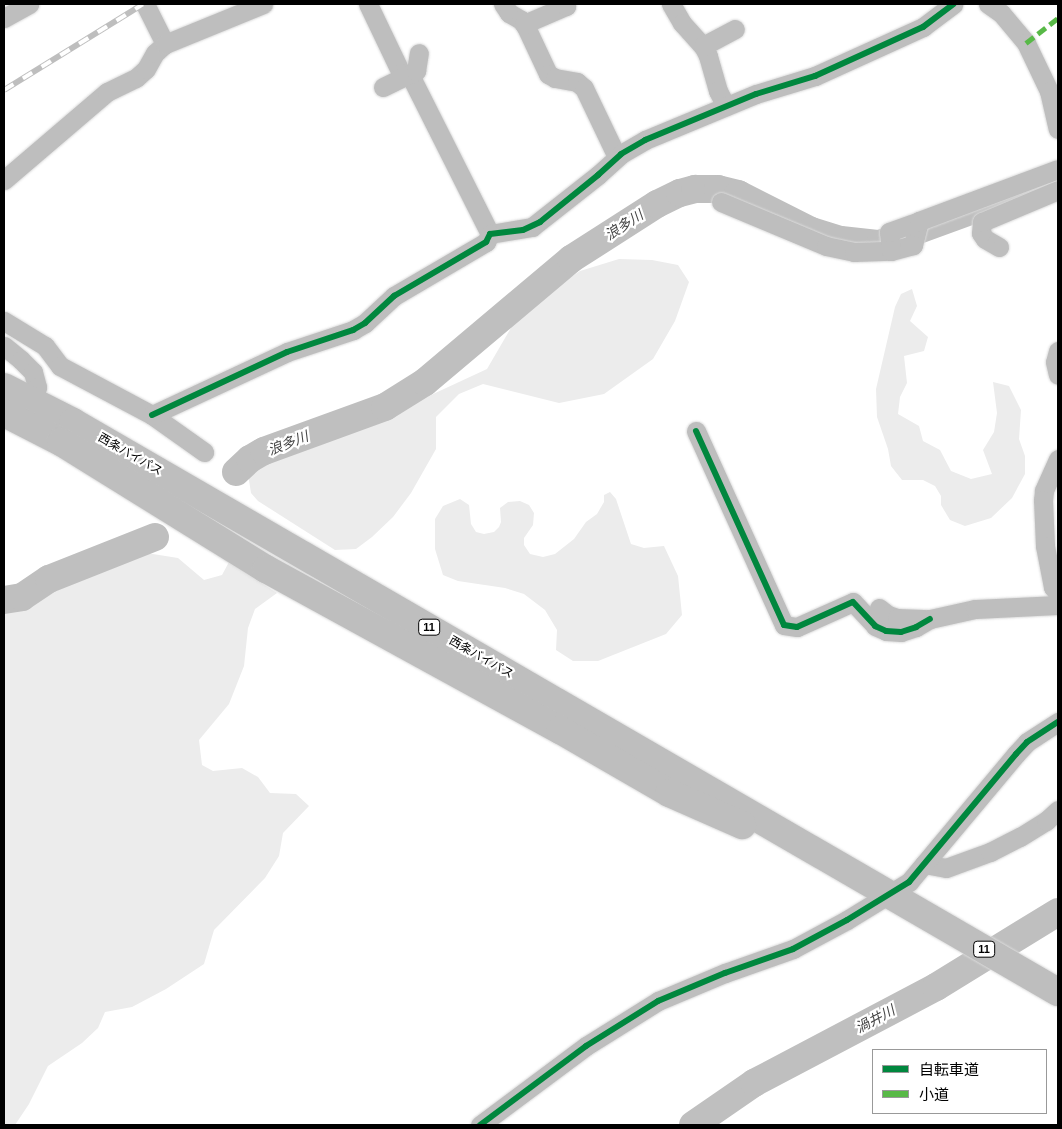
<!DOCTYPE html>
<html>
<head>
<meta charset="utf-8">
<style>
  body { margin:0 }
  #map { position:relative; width:1062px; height:1129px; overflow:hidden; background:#fff; font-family:Arial,"Noto Sans JP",sans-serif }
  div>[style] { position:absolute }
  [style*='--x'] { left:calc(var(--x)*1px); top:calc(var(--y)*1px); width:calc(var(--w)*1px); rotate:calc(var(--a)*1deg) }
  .green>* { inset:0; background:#ececec }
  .river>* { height:28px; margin:-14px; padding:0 14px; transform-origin:14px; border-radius:14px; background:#bfbfbf }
  .roads { filter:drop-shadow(0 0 1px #dbdbdb) drop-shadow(0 0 1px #dbdbdb) }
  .minor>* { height:19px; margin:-9.5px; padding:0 9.5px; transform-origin:9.5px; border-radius:9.5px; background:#bebebe }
  .highway>* { height:28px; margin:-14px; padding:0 14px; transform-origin:14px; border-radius:14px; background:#bebebe }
  .rail>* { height:5.5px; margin-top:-2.75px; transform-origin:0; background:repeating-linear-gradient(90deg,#fff 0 11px,#bebebe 0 22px); box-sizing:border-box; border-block:1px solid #bebebe }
  .quiet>* { height:5px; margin-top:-2.5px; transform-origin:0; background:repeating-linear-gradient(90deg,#58b947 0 10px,transparent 0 15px) }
  .cycleway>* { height:6px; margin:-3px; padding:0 3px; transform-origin:3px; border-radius:3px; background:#00873e }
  span { translate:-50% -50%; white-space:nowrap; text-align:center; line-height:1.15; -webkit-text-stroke:4.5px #fff; paint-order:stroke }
  .shield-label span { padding:1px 4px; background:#fff; border:1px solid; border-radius:4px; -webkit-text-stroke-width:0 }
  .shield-label { font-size:11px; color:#000; font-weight:700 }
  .street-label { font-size:12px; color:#000 }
  .water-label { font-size:14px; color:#444; font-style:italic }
  .frame { position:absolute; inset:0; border:5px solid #000; pointer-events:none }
  .legend { position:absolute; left:872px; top:1049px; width:175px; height:65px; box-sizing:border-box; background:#fff; border:1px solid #999; margin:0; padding:6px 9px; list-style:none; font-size:15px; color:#000 }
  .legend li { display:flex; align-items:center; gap:10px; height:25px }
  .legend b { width:25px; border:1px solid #999 }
</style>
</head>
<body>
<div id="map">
  <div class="green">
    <div style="clip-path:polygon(619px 259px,652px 260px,678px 265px,689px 282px,675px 321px,653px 359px,604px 394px,559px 403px,483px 384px,459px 394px,436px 417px,436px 449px,411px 493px,393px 517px,372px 537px,356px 549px,335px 550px,258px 501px,251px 493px,248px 474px,250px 453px,262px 442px,296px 428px,378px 401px,405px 386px,431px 395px,487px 369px,512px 326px,547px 293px,580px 271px)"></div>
    <div style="clip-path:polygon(912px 289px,917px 306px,910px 321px,928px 337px,924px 351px,904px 356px,907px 383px,900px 397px,898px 414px,919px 426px,923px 441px,940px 450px,951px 471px,971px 479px,992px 474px,983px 450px,994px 432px,997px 413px,993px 382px,1009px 386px,1021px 410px,1019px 439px,1025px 456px,1025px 474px,1012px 498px,991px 518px,965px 526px,950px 520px,941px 505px,941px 496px,935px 486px,923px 480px,902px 480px,891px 466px,888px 449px,877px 417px,876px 389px,895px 307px,901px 294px)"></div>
    <div style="clip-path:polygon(610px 492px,616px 499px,631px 544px,644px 548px,664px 546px,678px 576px,682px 615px,666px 634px,598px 661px,573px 661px,556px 650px,557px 630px,545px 610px,524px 594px,505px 588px,458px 581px,443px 575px,435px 549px,435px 519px,443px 506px,460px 499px,469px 505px,471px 524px,476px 532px,484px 534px,494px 532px,499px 527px,501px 522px,500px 508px,508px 502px,520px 501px,529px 505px,534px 513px,533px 525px,524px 538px,524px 545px,530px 554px,543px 557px,555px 554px,574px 539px,586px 522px,597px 514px,604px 502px,604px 495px)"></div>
    <div style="clip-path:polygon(134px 551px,178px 558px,204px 580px,222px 575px,229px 562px,277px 593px,255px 609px,248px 628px,244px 666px,229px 704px,199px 740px,202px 765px,213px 771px,242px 768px,258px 777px,270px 793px,296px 794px,309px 806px,283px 833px,279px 856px,265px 878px,214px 930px,204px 964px,166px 989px,132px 1007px,105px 1012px,98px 1028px,82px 1043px,48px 1066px,29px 1104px,15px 1125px,4px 1125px,4px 607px,24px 602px,51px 584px)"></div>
  </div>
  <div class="river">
    <div style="--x:236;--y:472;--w:19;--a:-43"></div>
    <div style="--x:250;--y:459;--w:16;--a:-30"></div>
    <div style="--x:264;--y:451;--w:129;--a:-20"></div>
    <div style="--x:385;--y:407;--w:47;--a:-32"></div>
    <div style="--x:425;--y:382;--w:191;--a:-40.1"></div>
    <div style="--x:571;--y:259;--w:102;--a:-32.6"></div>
    <div style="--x:657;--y:204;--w:25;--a:-26"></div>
    <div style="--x:680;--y:193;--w:16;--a:-15"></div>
    <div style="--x:695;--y:189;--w:23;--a:0"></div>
    <div style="--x:718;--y:189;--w:21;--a:14"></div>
    <div style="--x:738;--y:194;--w:82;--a:26.9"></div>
    <div style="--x:811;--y:231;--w:31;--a:17"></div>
    <div style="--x:841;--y:240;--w:39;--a:6"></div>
    <div style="--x:880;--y:244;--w:189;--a:-20.1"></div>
    <div style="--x:4;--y:600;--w:18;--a:-9"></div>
    <div style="--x:22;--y:597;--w:32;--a:-34"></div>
    <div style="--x:49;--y:579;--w:114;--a:-21.6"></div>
    <div style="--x:693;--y:1125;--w:74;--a:-34.5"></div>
    <div style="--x:754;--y:1083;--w:206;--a:-27.8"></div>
    <div style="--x:936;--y:987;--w:143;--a:-31.6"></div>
  </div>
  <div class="roads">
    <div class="minor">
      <div style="--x:145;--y:4;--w:45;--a:63.4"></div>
      <div style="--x:368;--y:4;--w:76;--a:64.4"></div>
      <div style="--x:401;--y:73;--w:11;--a:22"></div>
      <div style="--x:411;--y:77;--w:176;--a:63.3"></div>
      <div style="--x:503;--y:4;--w:11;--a:56"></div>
      <div style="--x:509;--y:13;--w:14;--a:30"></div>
      <div style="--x:521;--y:20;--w:9;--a:54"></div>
      <div style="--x:526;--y:27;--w:52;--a:64.9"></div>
      <div style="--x:548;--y:74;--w:8;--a:30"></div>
      <div style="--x:555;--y:78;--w:22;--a:10"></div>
      <div style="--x:577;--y:82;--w:9;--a:41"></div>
      <div style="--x:584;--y:88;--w:76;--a:64.4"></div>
      <div style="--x:671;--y:4;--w:22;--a:60"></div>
      <div style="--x:682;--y:23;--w:31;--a:48"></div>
      <div style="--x:703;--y:46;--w:11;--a:63"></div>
      <div style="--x:708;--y:56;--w:36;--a:74"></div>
      <div style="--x:718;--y:91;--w:17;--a:62"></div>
      <div style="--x:988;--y:4;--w:16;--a:35"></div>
      <div style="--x:1001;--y:13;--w:39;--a:50"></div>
      <div style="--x:1026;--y:43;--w:53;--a:64.4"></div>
      <div style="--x:1049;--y:91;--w:39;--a:77"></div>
      <div style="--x:4;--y:18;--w:29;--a:-29"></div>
      <div style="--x:524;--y:24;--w:46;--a:-23.2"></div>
      <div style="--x:566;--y:6;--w:2;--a:-117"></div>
      <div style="--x:703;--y:46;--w:36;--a:-28"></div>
      <div style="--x:383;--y:87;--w:37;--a:-26"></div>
      <div style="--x:416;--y:71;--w:18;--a:-81"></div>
      <div style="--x:4;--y:180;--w:135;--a:-40.5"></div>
      <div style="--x:107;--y:92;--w:32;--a:-26"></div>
      <div style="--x:136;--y:78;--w:13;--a:-42"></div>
      <div style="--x:146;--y:69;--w:18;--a:-61"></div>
      <div style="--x:155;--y:53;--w:13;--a:-42"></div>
      <div style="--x:165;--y:44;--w:106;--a:-22.2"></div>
      <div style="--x:721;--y:202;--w:114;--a:22.7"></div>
      <div style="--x:826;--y:246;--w:29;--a:12"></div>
      <div style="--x:854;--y:252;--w:37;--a:-2"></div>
      <div style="--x:919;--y:221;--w:25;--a:104"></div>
      <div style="--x:913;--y:245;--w:23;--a:165"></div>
      <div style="--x:891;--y:251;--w:19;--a:-96"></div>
      <div style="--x:889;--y:232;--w:32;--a:-20"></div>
      <div style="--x:919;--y:221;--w:148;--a:-20.5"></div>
      <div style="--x:490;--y:234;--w:43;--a:-9.5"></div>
      <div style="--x:532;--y:227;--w:84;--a:-38.2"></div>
      <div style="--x:598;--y:175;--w:31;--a:-42"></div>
      <div style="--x:621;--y:154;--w:28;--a:-30"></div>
      <div style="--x:645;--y:140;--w:120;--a:-22.5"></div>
      <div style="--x:756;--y:94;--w:62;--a:-17"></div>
      <div style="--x:815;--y:76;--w:119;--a:-24.4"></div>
      <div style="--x:923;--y:27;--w:38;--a:-37"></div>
      <div style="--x:999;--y:247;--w:16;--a:-150"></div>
      <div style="--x:985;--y:239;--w:7;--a:-124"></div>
      <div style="--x:981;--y:233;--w:11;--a:-85"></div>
      <div style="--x:982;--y:222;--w:82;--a:-22.8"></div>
      <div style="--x:4;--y:321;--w:48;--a:31.4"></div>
      <div style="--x:45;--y:346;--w:25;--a:53"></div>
      <div style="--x:60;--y:366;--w:104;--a:28"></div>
      <div style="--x:152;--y:415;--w:64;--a:35.4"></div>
      <div style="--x:4;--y:346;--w:22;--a:39"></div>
      <div style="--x:21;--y:360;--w:17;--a:45"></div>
      <div style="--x:33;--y:372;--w:16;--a:75"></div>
      <div style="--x:37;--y:387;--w:27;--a:110"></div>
      <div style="--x:1058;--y:351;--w:11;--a:105"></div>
      <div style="--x:1055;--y:362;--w:13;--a:77"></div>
      <div style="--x:152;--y:415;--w:149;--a:-25"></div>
      <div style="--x:287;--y:352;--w:70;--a:-18.4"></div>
      <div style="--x:353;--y:330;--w:14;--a:-30"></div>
      <div style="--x:365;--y:323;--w:40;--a:-43"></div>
      <div style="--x:394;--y:296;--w:107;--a:-30.4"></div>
      <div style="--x:486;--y:242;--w:9;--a:-63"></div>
      <div style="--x:696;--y:431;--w:213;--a:65.6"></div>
      <div style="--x:784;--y:625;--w:13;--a:9"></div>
      <div style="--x:797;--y:627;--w:61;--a:-24.1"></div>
      <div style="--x:853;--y:602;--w:33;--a:47"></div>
      <div style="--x:875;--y:626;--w:12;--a:24"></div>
      <div style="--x:886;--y:631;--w:15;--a:4"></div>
      <div style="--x:901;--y:632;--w:16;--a:-18"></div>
      <div style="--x:916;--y:627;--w:16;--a:-30"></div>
      <div style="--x:1058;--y:459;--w:35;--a:114"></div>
      <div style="--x:1044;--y:491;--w:9;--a:96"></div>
      <div style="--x:1043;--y:500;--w:46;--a:87.5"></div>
      <div style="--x:1045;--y:546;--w:42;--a:79"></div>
      <div style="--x:1053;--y:587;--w:9;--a:54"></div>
      <div style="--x:879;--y:608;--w:11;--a:38"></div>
      <div style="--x:888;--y:615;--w:9;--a:18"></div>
      <div style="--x:897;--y:618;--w:33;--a:2"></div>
      <div style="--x:930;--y:619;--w:46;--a:-12.5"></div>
      <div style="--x:975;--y:609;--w:83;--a:-2.8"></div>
      <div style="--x:924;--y:864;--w:22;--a:10"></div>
      <div style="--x:946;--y:868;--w:47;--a:-20"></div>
      <div style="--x:990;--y:852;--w:34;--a:-27"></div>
      <div style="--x:1020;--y:837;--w:31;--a:-32"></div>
      <div style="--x:1046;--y:821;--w:16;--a:-43"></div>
      <div style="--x:480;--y:1125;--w:132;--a:-36.7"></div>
      <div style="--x:586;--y:1046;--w:85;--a:-32"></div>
      <div style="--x:658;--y:1001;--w:73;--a:-22.7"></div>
      <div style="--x:725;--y:973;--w:72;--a:-19.4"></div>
      <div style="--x:793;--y:949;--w:61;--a:-28.2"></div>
      <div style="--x:847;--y:920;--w:73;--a:-31.5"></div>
      <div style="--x:909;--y:882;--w:167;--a:-50.1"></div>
      <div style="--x:1016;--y:754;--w:16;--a:-47"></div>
      <div style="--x:1027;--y:742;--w:37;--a:-33"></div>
    </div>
    <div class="highway">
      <div style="--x:4;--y:387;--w:77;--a:26.9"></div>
      <div style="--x:73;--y:422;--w:1138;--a:30.06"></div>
      <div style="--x:4;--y:413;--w:64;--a:27"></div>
      <div style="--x:61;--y:442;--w:241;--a:31.8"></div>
      <div style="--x:266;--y:569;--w:335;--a:28.7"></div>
      <div style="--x:560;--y:730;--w:126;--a:30"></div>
      <div style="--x:669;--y:793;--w:80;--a:23.7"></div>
    </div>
  </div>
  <div class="rail">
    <div style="--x:4;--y:90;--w:163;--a:-31.7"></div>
  </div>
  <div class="quiet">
    <div style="--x:1026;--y:43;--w:41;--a:-38"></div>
  </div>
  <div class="cycleway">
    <div style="--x:152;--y:415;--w:149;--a:-25"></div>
    <div style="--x:287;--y:352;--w:70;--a:-18.4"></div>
    <div style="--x:353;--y:330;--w:14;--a:-30"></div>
    <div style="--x:365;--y:323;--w:40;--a:-43"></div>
    <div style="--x:394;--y:296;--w:107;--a:-30.4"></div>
    <div style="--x:486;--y:242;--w:9;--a:-63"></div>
    <div style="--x:490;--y:234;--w:33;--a:-7"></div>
    <div style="--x:523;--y:230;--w:19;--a:-25"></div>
    <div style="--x:540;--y:222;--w:75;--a:-39"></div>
    <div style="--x:598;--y:175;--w:31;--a:-42"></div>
    <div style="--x:621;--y:154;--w:28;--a:-30"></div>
    <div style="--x:645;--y:140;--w:120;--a:-22.5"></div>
    <div style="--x:756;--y:94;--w:62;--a:-17"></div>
    <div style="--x:815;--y:76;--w:119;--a:-24.4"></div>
    <div style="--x:923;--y:27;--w:38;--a:-37"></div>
    <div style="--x:696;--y:431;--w:213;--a:65.6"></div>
    <div style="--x:784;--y:625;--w:13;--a:9"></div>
    <div style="--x:797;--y:627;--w:61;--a:-24.1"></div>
    <div style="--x:853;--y:602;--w:33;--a:47"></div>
    <div style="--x:875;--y:626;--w:12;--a:24"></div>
    <div style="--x:886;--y:631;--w:15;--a:4"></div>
    <div style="--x:901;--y:632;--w:16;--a:-18"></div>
    <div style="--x:916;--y:627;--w:16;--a:-30"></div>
    <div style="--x:480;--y:1125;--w:132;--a:-36.7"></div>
    <div style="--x:586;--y:1046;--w:85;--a:-32"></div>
    <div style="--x:658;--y:1001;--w:73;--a:-22.7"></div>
    <div style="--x:725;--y:973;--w:72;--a:-19.4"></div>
    <div style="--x:793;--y:949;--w:61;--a:-28.2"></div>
    <div style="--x:847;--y:920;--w:73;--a:-31.5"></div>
    <div style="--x:909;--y:882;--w:167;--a:-50.1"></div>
    <div style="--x:1016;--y:754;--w:16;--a:-47"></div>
    <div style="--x:1027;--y:742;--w:37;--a:-33"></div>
  </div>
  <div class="shield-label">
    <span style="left:429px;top:627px">11</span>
    <span style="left:984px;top:949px">11</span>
  </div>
  <div class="street-label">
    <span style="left:130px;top:455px;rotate:30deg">西条バイパス</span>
    <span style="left:481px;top:658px;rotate:30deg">西条バイパス</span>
  </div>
  <div class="water-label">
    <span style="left:624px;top:225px;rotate:-33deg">浪多川</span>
    <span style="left:288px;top:443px;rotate:-21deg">浪多川</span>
    <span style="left:875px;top:1019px;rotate:-28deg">渦井川</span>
  </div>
  <div class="frame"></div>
  <ul class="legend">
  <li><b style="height:6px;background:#00873e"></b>自転車道</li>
  <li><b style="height:6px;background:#58b947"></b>小道</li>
  </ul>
</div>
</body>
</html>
